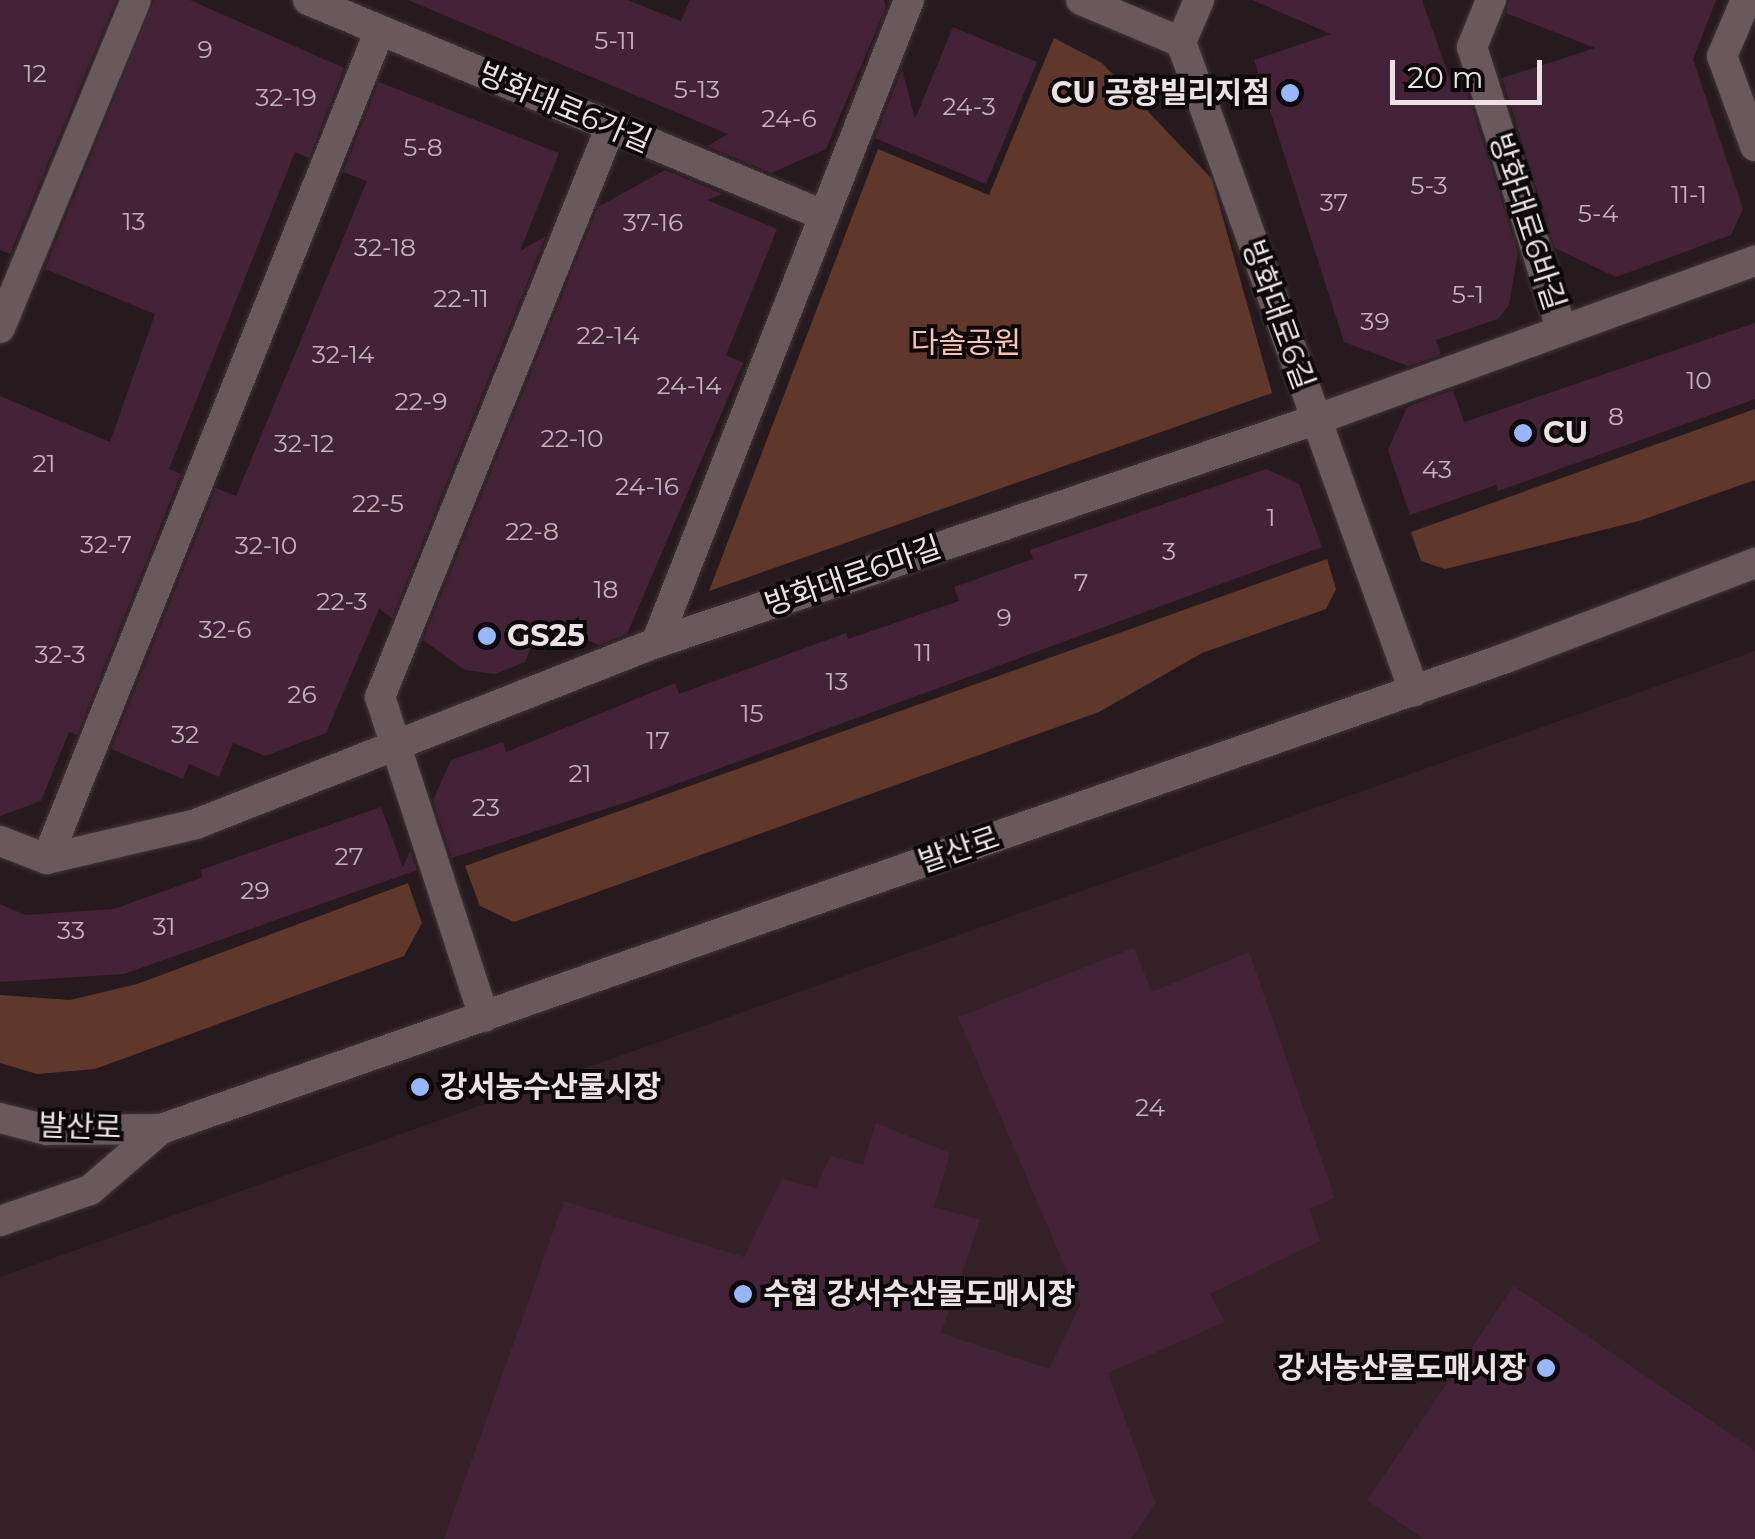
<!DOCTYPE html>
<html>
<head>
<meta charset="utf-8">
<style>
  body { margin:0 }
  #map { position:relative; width:1755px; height:1539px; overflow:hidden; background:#271a1e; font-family:Montserrat,"Noto Sans KR",sans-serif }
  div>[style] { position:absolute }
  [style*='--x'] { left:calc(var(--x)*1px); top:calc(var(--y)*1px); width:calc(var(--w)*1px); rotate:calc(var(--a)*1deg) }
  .built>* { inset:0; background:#342127 }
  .green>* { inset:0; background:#5f372b }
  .building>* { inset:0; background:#442238 }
  .roads { filter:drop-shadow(0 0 2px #403639) drop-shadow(0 0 2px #403639) }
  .minor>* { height:30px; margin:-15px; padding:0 15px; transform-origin:15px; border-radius:15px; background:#69595d }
  .dots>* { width:28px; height:28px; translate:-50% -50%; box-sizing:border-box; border:5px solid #0c0708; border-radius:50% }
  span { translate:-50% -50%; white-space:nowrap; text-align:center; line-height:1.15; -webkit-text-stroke:8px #0c0708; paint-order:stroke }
  .number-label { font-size:25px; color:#c2b2ba }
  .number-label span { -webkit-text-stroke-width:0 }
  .poi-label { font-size:30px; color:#ece2e5; font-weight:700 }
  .right { translate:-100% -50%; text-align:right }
  .left { translate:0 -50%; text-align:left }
  .street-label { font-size:30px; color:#ece2e5 }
  .park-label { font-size:30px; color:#fec2b0 }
  .scale { position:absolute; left:1390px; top:60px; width:152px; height:45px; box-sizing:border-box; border:5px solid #ece2e5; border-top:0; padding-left:12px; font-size:30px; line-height:35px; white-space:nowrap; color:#ece2e5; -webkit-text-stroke:8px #0c0708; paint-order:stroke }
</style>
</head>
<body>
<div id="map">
  <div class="built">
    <div style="clip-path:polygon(1755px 651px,1755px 1539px,0 1539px,0 1277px)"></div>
  </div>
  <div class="green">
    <div style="clip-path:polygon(1054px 38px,1102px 63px,1212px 179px,1272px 393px,709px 591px,878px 149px,989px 195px)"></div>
    <div style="clip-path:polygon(1755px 409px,1755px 480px,1639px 521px,1445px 569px,1421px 561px,1411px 532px)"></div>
    <div style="clip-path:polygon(1327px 559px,1336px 589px,1326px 609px,1202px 653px,1099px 712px,514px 922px,480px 906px,465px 866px)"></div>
    <div style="clip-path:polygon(408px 883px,422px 923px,404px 956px,95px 1069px,37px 1074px,0 1063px,0 995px,70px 1000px,137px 984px)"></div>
  </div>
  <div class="building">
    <div style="clip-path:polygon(0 0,116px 0,10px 254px,0 250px)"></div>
    <div style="clip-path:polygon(154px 0,190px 0,344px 68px,309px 158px,295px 152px,169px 469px,181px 474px,77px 735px,69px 732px,41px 801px,0 816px,0 396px,110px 442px,155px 314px,45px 269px)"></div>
    <div style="clip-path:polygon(408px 0,627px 0,681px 21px,690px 0,884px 0,886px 7px,826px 149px,771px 173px,707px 146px,728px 134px)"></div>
    <div style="clip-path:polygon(1252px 0,1422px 0,1455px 93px,1466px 89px,1518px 253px,1509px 305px,1498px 319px,1436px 340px,1441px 355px,1408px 366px,1344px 342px,1254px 60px,1331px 34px)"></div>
    <div style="clip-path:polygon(1509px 0,1716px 0,1693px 59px,1743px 209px,1731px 235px,1616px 277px,1555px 248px,1502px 78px,1595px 48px,1506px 13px)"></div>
    <div style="clip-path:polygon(953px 27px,1037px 62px,986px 184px,875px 138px,902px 69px,915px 119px)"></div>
    <div style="clip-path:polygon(379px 82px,559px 153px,520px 251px,546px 236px,392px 618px,379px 609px,326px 733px,265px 756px,233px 743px,219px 777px,189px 764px,183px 779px,111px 749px,216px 488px,236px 496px,367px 181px,343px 172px)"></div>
    <div style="clip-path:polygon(665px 170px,723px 194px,707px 200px,777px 229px,726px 355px,743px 363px,627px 634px,599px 645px,541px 621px,525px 662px,495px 674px,465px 670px,423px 640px,598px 207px)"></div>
    <div style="clip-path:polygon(1755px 323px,1755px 399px,1498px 491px,1496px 485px,1410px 515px,1388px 450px,1407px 407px,1453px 390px,1464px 422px)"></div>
    <div style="clip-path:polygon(1266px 469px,1299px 484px,1322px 547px,633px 800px,452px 858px,433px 800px,451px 760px,503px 742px,506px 752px,675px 683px,679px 694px,846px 633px,848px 639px,959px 601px,954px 587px,1033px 559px,1030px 550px)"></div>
    <div style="clip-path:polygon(381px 807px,403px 867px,410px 851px,417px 870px,124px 974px,0 982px,0 904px,25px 915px,114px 909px,203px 877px,200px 870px)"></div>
    <div style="clip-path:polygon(1134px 948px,1152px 992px,1249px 952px,1335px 1198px,1309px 1209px,1320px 1241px,1210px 1294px,1225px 1322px,1108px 1373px,1156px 1504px,1131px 1539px,444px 1539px,564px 1201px,744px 1257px,782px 1179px,816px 1188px,830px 1156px,863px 1165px,876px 1123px,950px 1153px,934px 1207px,980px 1220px,941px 1333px,1049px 1369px,1081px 1304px,958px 1017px)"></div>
    <div style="clip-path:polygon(1514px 1286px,1755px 1451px,1755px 1539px,1424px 1539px,1367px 1500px)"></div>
  </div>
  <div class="roads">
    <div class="minor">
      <div style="--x:308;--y:0;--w:558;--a:22.66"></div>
      <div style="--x:1081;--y:0;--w:108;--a:22.8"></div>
      <div style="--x:1181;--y:42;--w:690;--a:70.25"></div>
      <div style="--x:1491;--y:0;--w:51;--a:112"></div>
      <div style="--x:1472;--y:47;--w:297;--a:72.4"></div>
      <div style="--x:1746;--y:0;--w:61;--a:113.2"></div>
      <div style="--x:1722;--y:56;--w:96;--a:69.9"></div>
      <div style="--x:1181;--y:42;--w:46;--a:-66.8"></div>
      <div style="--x:0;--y:328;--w:355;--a:-67.5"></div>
      <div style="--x:656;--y:643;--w:691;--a:-68.52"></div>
      <div style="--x:0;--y:841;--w:50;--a:21"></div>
      <div style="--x:47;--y:859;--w:153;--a:-13.2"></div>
      <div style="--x:196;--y:824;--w:494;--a:-21.5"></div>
      <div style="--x:656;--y:643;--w:696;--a:-18.7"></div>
      <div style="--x:1315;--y:420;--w:468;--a:-19.9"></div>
      <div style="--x:47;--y:859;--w:893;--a:-68.12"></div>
      <div style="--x:484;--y:1017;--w:336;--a:-108"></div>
      <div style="--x:380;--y:697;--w:616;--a:-67.97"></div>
      <div style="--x:0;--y:1118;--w:49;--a:14.3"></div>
      <div style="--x:47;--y:1130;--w:114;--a:-0.5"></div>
      <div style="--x:161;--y:1129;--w:1425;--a:-19.3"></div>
      <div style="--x:1506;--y:658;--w:267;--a:-20.9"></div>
      <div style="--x:0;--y:1221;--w:95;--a:-19"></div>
      <div style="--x:90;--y:1190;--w:94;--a:-40.7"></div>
    </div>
  </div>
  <div class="dots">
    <div style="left:1290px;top:93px;background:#96b6fd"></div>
    <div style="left:1523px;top:433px;background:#96b6fd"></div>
    <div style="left:487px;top:636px;background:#96b6fd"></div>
    <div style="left:420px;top:1087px;background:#96b6fd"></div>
    <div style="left:743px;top:1294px;background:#96b6fd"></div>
    <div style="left:1546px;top:1368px;background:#96b6fd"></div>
  </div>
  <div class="number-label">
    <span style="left:615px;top:40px">5-11</span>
    <span style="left:205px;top:49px">9</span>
    <span style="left:35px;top:73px">12</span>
    <span style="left:697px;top:89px">5-13</span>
    <span style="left:286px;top:97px">32-19</span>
    <span style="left:969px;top:106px">24-3</span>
    <span style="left:789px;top:118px">24-6</span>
    <span style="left:423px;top:147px">5-8</span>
    <span style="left:1429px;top:185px">5-3</span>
    <span style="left:1689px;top:194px">11-1</span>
    <span style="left:1334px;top:202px">37</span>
    <span style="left:1598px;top:213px">5-4</span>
    <span style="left:134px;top:221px">13</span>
    <span style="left:653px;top:222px">37-16</span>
    <span style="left:385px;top:247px">32-18</span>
    <span style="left:1468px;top:294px">5-1</span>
    <span style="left:461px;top:298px">22-11</span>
    <span style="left:1375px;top:321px">39</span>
    <span style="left:608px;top:335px">22-14</span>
    <span style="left:343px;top:354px">32-14</span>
    <span style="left:1699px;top:380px">10</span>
    <span style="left:689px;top:385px">24-14</span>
    <span style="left:421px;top:401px">22-9</span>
    <span style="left:1616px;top:416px">8</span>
    <span style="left:572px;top:438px">22-10</span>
    <span style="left:304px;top:443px">32-12</span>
    <span style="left:44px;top:463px">21</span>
    <span style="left:1437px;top:469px">43</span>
    <span style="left:647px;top:486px">24-16</span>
    <span style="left:378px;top:503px">22-5</span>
    <span style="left:1271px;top:517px">1</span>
    <span style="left:532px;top:531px">22-8</span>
    <span style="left:106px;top:544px">32-7</span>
    <span style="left:266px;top:545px">32-10</span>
    <span style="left:1169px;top:551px">3</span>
    <span style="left:1081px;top:582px">7</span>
    <span style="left:606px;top:589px">18</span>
    <span style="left:342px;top:601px">22-3</span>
    <span style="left:1004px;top:617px">9</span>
    <span style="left:225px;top:629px">32-6</span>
    <span style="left:923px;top:652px">11</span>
    <span style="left:60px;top:654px">32-3</span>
    <span style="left:837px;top:681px">13</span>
    <span style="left:302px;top:694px">26</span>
    <span style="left:752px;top:713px">15</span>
    <span style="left:185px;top:734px">32</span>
    <span style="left:658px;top:740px">17</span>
    <span style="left:580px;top:773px">21</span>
    <span style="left:486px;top:807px">23</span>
    <span style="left:349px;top:856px">27</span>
    <span style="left:255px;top:890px">29</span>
    <span style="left:164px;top:926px">31</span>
    <span style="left:71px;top:930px">33</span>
    <span style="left:1150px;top:1107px">24</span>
  </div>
  <div class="poi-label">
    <span class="right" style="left:1270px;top:93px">CU 공항빌리지점</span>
    <span class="left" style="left:1543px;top:433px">CU</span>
    <span class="left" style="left:507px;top:636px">GS25</span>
    <span class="left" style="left:440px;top:1087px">강서농수산물시장</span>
    <span class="left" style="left:763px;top:1294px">수협 강서수산물도매시장</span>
    <span class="right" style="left:1526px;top:1368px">강서농산물도매시장</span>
  </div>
  <div class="street-label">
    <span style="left:565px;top:108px;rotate:23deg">방화대로6가길</span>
    <span style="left:1527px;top:222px;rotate:72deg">방화대로6바길</span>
    <span style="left:1278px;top:315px;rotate:70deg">방화대로6길</span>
    <span style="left:853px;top:576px;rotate:-19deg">방화대로6마길</span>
    <span style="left:959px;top:850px;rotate:-19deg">발산로</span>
    <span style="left:80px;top:1127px;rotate:2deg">발산로</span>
  </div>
  <div class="park-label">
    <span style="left:966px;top:343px">다솔공원</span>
  </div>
  <div class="scale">20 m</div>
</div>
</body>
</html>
